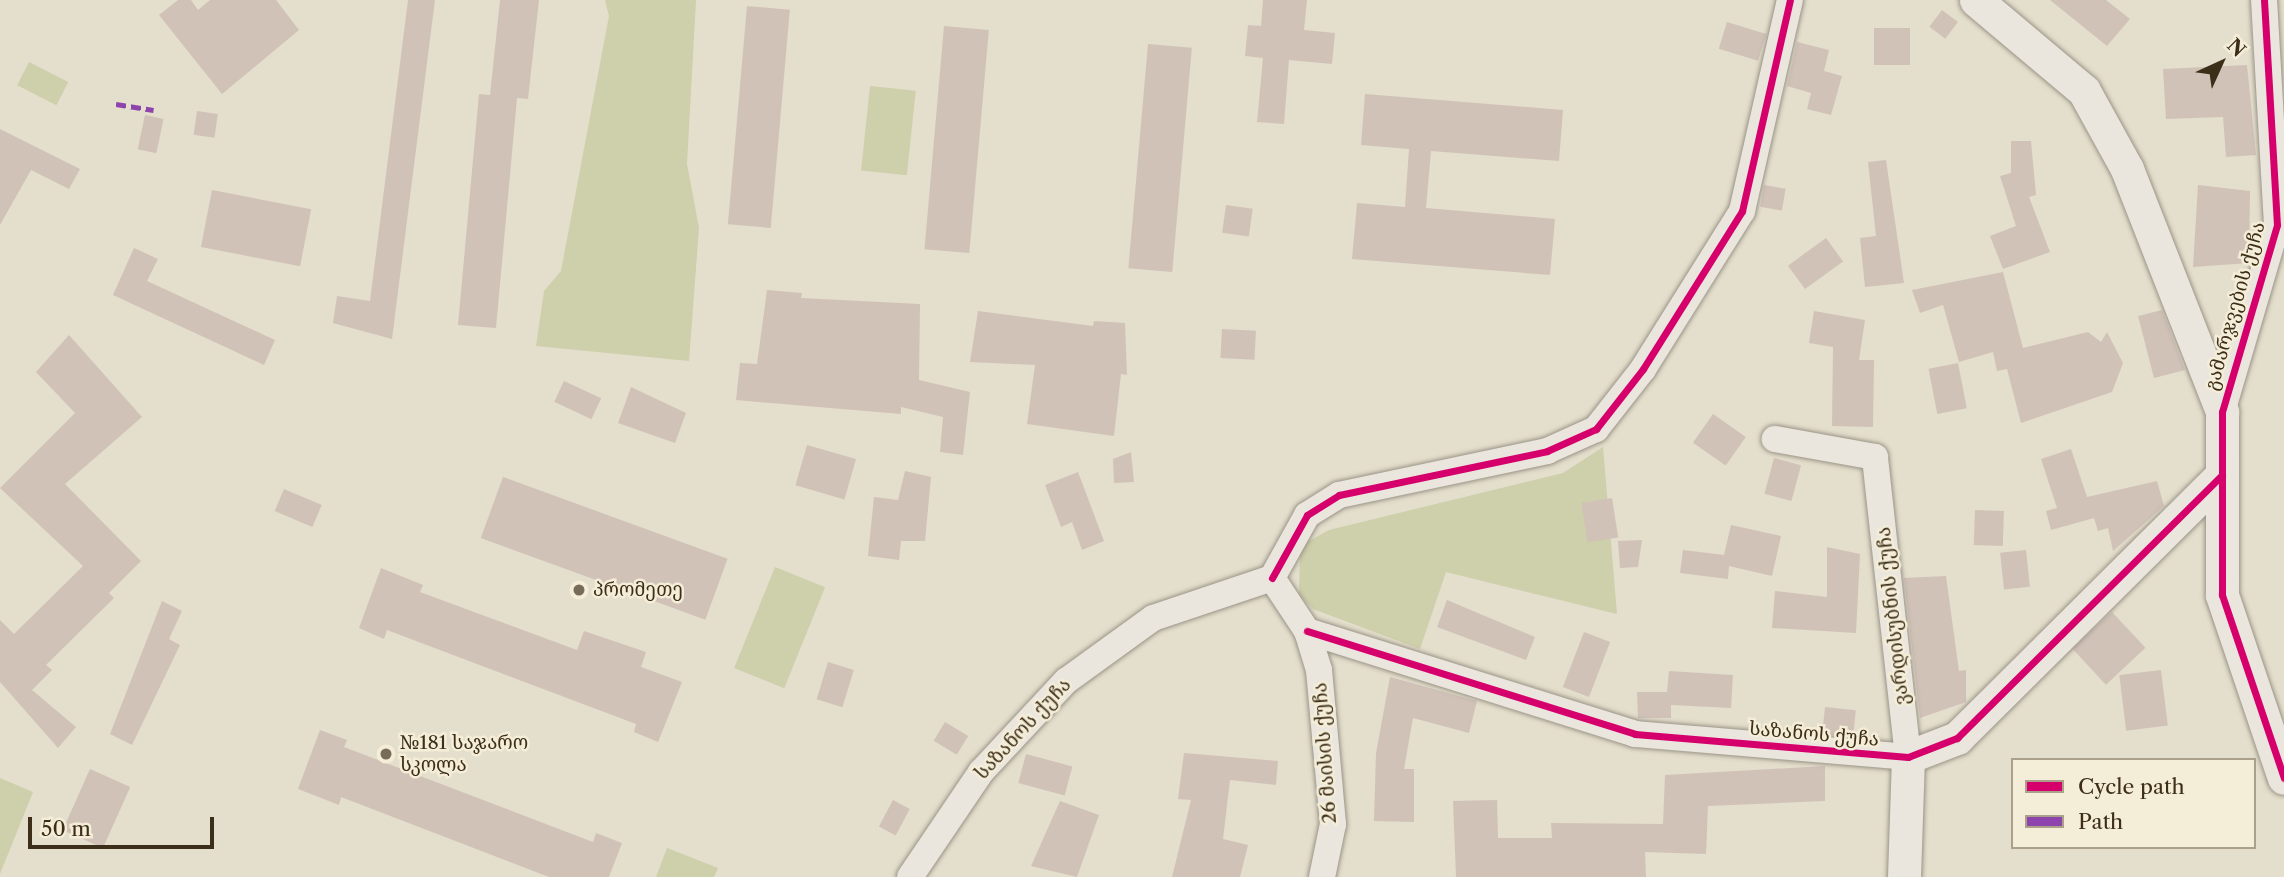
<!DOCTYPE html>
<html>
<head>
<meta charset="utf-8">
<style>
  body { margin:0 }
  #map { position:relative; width:2284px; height:877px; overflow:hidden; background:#e4decc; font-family:"Libre Caslon Text","Noto Serif Georgian",serif }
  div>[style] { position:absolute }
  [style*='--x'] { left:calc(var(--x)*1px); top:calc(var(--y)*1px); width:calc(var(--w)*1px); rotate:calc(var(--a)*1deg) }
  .green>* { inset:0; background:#cecfab; transform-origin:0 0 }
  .building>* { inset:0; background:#d1c2b8; transform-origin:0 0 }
  .roads { filter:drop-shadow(0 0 2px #9a9487) drop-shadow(0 0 2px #9a9487) }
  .minor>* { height:26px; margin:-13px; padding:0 13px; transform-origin:13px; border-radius:13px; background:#eae6dd }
  .tertiary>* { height:33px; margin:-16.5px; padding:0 16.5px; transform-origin:16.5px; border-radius:16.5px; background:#eae6dd }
  .quiet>* { height:5px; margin-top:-2.5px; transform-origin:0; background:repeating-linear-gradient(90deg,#8e44ad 0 10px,transparent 0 15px) }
  .cycleway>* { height:7px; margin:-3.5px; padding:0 3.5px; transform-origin:3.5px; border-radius:3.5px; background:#d6006c }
  .dots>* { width:19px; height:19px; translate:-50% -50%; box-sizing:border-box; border:4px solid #f4edd7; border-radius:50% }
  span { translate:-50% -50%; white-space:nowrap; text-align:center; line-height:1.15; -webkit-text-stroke:5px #f4edd7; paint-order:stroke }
  .street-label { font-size:19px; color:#3d2e19 }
  .poi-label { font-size:19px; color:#3d2e19 }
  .left { translate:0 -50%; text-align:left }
  .legend { position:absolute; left:2011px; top:758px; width:245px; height:91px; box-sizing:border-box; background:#f4edd7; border:2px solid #aba18b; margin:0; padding:9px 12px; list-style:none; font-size:21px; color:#3d2e19 }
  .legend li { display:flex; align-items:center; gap:14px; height:35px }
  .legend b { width:35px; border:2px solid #aba18b }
  .north { position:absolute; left:2186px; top:28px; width:70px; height:70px; -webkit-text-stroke:5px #f4edd7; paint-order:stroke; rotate:45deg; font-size:19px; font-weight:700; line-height:28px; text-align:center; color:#3d2e19 }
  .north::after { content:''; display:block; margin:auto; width:24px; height:32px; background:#3d2e19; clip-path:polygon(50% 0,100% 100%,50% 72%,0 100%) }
  .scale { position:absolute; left:28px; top:817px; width:186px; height:32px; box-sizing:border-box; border:4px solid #3d2e19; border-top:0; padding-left:9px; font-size:21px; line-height:24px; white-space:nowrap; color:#3d2e19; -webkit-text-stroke:5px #f4edd7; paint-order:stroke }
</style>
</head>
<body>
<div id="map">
  <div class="green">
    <div style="clip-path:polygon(605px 0,696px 0,687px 164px,699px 228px,689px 361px,536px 346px,544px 291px,561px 271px,609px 16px)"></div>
    <div style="left:29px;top:62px;width:44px;height:26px;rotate:27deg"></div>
    <div style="left:870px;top:86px;width:46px;height:85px;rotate:6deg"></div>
    <div style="clip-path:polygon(1603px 447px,1617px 614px,1446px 572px,1420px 649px,1313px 609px,1299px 595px,1300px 546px,1329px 530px,1563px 473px)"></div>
    <div style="left:775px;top:567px;width:54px;height:109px;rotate:22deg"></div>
    <div style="clip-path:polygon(0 778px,33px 792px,0 874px)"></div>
    <div style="clip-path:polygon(667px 848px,718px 868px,714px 877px,656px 877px)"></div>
  </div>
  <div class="building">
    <div style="clip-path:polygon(178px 0,191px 0,198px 10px,210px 0,276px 0,299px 30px,222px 94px,159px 15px)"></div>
    <div style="clip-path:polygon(408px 0,435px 0,392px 339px,333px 323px,337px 296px,370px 301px)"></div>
    <div style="clip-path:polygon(500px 0,539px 0,528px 99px,517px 98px,496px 328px,458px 325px,479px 94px,490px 95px)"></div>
    <div style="clip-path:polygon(1263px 0,1307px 0,1304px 30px,1335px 33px,1332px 64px,1289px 60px,1284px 124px,1257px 122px,1263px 58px,1245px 56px,1248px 25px,1261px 26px)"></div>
    <div style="clip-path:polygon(2050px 0,2106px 0,2130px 19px,2107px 46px)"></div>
    <div style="left:747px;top:6px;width:43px;height:219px;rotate:5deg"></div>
    <div style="left:1942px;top:10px;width:20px;height:21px;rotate:37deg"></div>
    <div style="left:1727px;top:22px;width:41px;height:28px;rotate:17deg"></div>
    <div style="left:944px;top:26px;width:45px;height:224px;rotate:5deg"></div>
    <div style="left:1874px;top:28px;width:36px;height:37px"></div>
    <div style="clip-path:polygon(1797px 42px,1829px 50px,1824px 71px,1842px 76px,1831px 115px,1807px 109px,1811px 93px,1787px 86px)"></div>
    <div style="left:1148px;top:44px;width:44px;height:225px;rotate:5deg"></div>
    <div style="clip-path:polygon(2247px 65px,2256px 155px,2226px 157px,2223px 117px,2166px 119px,2163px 69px)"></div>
    <div style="clip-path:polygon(1365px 94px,1563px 110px,1559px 161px,1431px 151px,1426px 208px,1555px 219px,1550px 275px,1352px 259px,1357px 203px,1405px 207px,1409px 149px,1361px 145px)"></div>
    <div style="left:197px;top:111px;width:21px;height:24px;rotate:8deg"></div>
    <div style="left:145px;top:115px;width:19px;height:35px;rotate:12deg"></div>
    <div style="clip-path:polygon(0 129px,80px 169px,69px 189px,31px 170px,0 225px)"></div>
    <div style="clip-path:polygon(2011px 141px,2031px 141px,2036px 195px,2029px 197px,2050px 252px,2003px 269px,1990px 236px,2016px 226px,2000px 176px,2011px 173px)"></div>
    <div style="clip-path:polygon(1886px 160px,1904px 283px,1865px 287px,1860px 238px,1876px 236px,1868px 162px)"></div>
    <div style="left:1764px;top:185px;width:22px;height:22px;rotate:10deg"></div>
    <div style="clip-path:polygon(2198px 185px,2250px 191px,2249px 263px,2193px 267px)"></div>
    <div style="left:212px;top:190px;width:101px;height:58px;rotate:11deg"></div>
    <div style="left:1226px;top:205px;width:27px;height:28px;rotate:8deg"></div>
    <div style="left:1826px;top:238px;width:29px;height:47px;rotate:54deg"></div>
    <div style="clip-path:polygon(134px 248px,158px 259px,147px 281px,275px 340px,264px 365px,113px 295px)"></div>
    <div style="clip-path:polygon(2003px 272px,2023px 348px,2088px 332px,2101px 342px,2107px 332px,2123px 363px,2112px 392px,2021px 423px,2007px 369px,1997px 371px,1993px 352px,1959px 362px,1943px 305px,1920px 313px,1912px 290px)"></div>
    <div style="clip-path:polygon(767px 290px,802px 293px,801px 298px,920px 304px,919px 380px,970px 392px,963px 455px,940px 452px,943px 417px,901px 407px,901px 414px,736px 400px,740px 363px,757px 364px)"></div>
    <div style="clip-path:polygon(2162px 310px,2185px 370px,2154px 378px,2138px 316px)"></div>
    <div style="clip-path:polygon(978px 311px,1093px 326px,1094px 321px,1125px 323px,1127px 375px,1121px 374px,1114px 436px,1027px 424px,1035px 365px,970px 362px)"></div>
    <div style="clip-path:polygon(1814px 311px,1865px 320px,1859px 360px,1874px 360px,1873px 427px,1832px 426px,1833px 347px,1809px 343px)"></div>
    <div style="left:1222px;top:329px;width:34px;height:29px;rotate:3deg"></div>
    <div style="clip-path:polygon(69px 335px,142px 417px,65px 484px,141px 561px,109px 593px,114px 598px,46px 665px,52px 670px,32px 690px,76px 727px,58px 748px,0 682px,0 620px,14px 634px,83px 566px,0 488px,75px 413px,36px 372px)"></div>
    <div style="left:1958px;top:363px;width:46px;height:30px;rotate:79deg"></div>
    <div style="left:564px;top:381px;width:41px;height:23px;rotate:25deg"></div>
    <div style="clip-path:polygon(631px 387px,686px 413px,675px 443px,618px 423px)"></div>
    <div style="left:1713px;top:414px;width:40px;height:35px;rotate:35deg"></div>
    <div style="left:807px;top:445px;width:51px;height:42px;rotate:16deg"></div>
    <div style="clip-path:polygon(2071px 449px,2087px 497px,2157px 481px,2164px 506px,2113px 551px,2108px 528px,2098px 531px,2094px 518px,2051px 530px,2046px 511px,2057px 508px,2041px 459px)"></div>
    <div style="clip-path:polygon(1131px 452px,1134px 482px,1114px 483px,1113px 459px)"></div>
    <div style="left:1774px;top:458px;width:28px;height:37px;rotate:15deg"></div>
    <div style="clip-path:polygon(905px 471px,931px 477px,925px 541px,901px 541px,899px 560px,868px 556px,874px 497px,898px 500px)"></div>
    <div style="clip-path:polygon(1078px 472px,1104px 541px,1082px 550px,1072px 522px,1061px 527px,1045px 485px)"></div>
    <div style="left:503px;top:477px;width:239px;height:65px;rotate:20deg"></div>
    <div style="left:284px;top:489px;width:41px;height:24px;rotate:23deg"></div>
    <div style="left:1612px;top:498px;width:40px;height:31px;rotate:81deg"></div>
    <div style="left:1975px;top:510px;width:29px;height:35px;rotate:2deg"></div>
    <div style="clip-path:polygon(1731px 525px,1781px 536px,1772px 576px,1729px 566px,1728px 579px,1680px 573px,1683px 550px,1724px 555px)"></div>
    <div style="clip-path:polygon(1642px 540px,1638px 567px,1620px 568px,1618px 541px)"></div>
    <div style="clip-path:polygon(1827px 547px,1860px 554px,1856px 633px,1772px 628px,1775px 591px,1827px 597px)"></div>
    <div style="left:2026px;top:550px;width:37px;height:26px;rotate:84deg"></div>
    <div style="clip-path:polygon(381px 568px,423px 585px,420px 592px,577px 650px,584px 631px,646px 652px,641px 667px,682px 682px,658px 742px,634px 732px,636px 724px,387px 630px,384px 639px,359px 628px)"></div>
    <div style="clip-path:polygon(1946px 576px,1959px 671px,1966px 670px,1966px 702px,1920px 718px,1904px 578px)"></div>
    <div style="clip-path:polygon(1447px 600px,1535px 637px,1526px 660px,1437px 627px)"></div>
    <div style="clip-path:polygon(162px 601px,182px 611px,169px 639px,180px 645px,132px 745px,110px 734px)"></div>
    <div style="left:2112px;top:612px;width:49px;height:54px;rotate:47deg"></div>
    <div style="left:1584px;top:632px;width:28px;height:59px;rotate:21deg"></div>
    <div style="left:828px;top:662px;width:27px;height:39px;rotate:17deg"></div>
    <div style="left:2161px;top:670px;width:56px;height:42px;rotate:83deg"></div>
    <div style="clip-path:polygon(1669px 671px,1733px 675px,1731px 708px,1671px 705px,1671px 718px,1638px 718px,1637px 692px,1667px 692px)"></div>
    <div style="clip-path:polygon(1390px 677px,1477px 701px,1469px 733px,1413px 718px,1404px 769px,1414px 769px,1414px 822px,1374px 821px,1376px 753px)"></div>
    <div style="left:1825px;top:707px;width:31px;height:27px;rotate:6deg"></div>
    <div style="left:945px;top:722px;width:27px;height:22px;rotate:31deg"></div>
    <div style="clip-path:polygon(320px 730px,347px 740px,344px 747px,593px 842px,596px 833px,622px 843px,609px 877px,549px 877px,341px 797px,339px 805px,298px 789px)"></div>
    <div style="clip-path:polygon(1184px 753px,1278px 761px,1276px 785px,1230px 780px,1223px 839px,1248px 845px,1240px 877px,1172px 877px,1191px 800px,1178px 799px)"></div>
    <div style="left:1026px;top:754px;width:48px;height:30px;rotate:15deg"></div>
    <div style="clip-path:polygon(1825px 766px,1825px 801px,1708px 806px,1706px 854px,1645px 852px,1646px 877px,1456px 877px,1453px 801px,1497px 800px,1498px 838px,1552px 838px,1551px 823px,1663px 824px,1665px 775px)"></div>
    <div style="left:90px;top:769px;width:44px;height:67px;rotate:24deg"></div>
    <div style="left:893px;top:800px;width:19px;height:30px;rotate:28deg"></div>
    <div style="clip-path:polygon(1060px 801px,1099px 815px,1077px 877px,1031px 866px)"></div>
  </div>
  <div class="roads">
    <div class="minor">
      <div style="--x:2222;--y:412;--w:195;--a:-73.6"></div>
      <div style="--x:2277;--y:225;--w:225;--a:-93.3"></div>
      <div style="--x:1272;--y:578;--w:72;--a:-60.9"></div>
      <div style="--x:1307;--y:515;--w:38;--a:-32"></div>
      <div style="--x:1339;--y:495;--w:213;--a:-11.9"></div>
      <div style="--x:1547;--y:451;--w:54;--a:-24.2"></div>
      <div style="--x:1596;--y:429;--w:76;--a:-51.9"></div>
      <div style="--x:1643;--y:369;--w:186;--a:-57.9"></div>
      <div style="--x:1742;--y:211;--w:216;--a:-77.2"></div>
      <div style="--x:1272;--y:578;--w:64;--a:56.6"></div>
      <div style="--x:1307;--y:631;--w:41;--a:72.9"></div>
      <div style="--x:1319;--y:670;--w:155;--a:84.8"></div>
      <div style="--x:1333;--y:824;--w:54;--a:101.7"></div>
      <div style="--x:1307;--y:631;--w:344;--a:17.4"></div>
      <div style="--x:1635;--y:734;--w:274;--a:4.8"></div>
      <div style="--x:1908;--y:757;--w:302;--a:-96.3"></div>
      <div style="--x:1875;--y:457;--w:102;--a:-169.8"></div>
      <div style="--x:910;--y:877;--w:127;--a:-55.9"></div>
      <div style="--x:981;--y:772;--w:125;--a:-47"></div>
      <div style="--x:1066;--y:681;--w:107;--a:-35.9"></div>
      <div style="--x:1153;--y:618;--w:126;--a:-18.6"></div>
    </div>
    <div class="tertiary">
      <div style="--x:1976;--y:0;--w:141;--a:40.1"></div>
      <div style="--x:2084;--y:91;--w:89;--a:61.1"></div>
      <div style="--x:2127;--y:169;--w:261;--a:68.6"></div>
      <div style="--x:2222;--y:412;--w:183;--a:90"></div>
      <div style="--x:2222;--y:595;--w:193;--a:71.3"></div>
      <div style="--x:1904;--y:877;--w:120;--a:-88.1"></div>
      <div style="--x:1908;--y:757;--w:53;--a:-21.2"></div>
      <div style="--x:1957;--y:738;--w:373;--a:-44.8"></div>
    </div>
  </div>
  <div class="quiet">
    <div style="--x:116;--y:104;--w:38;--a:9"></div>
  </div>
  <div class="cycleway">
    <div style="--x:2264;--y:0;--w:225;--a:86.7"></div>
    <div style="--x:2277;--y:225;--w:195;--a:106.4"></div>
    <div style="--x:2222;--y:412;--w:183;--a:90"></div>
    <div style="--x:2222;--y:595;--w:193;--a:71.3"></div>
    <div style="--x:1272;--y:578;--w:72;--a:-60.9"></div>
    <div style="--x:1307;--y:515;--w:38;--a:-32"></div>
    <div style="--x:1339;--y:495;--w:213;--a:-11.9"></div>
    <div style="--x:1547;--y:451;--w:54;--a:-24.2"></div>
    <div style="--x:1596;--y:429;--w:76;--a:-51.9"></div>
    <div style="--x:1643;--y:369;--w:186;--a:-57.9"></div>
    <div style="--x:1742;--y:211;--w:216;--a:-77.2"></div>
    <div style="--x:1307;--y:631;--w:344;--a:17.4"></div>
    <div style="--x:1635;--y:734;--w:274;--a:4.8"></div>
    <div style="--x:1908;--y:757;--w:53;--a:-21.2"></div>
    <div style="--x:1957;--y:738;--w:373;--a:-44.8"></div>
  </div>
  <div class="dots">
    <div style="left:579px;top:590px;background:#776c58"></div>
    <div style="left:386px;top:754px;background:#776c58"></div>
  </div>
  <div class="street-label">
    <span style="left:2235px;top:306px;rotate:-74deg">გამარჯვების ქუჩა</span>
    <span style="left:1893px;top:616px;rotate:-96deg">ვარდისუბნის ქუჩა</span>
    <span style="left:1023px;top:729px;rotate:-47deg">საზანოს ქუჩა</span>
    <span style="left:1814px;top:734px;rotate:5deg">საზანოს ქუჩა</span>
    <span style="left:1325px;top:753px;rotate:-94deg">26 მაისის ქუჩა</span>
  </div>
  <div class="poi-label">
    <span class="left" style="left:593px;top:590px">პრომეთე</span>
    <span class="left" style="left:400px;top:754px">№181 საჯარო<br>სკოლა</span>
  </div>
  <ul class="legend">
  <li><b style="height:9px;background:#d6006c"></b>Cycle path</li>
  <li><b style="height:9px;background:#8e44ad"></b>Path</li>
  </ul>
  <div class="north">N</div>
  <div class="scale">50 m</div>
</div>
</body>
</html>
